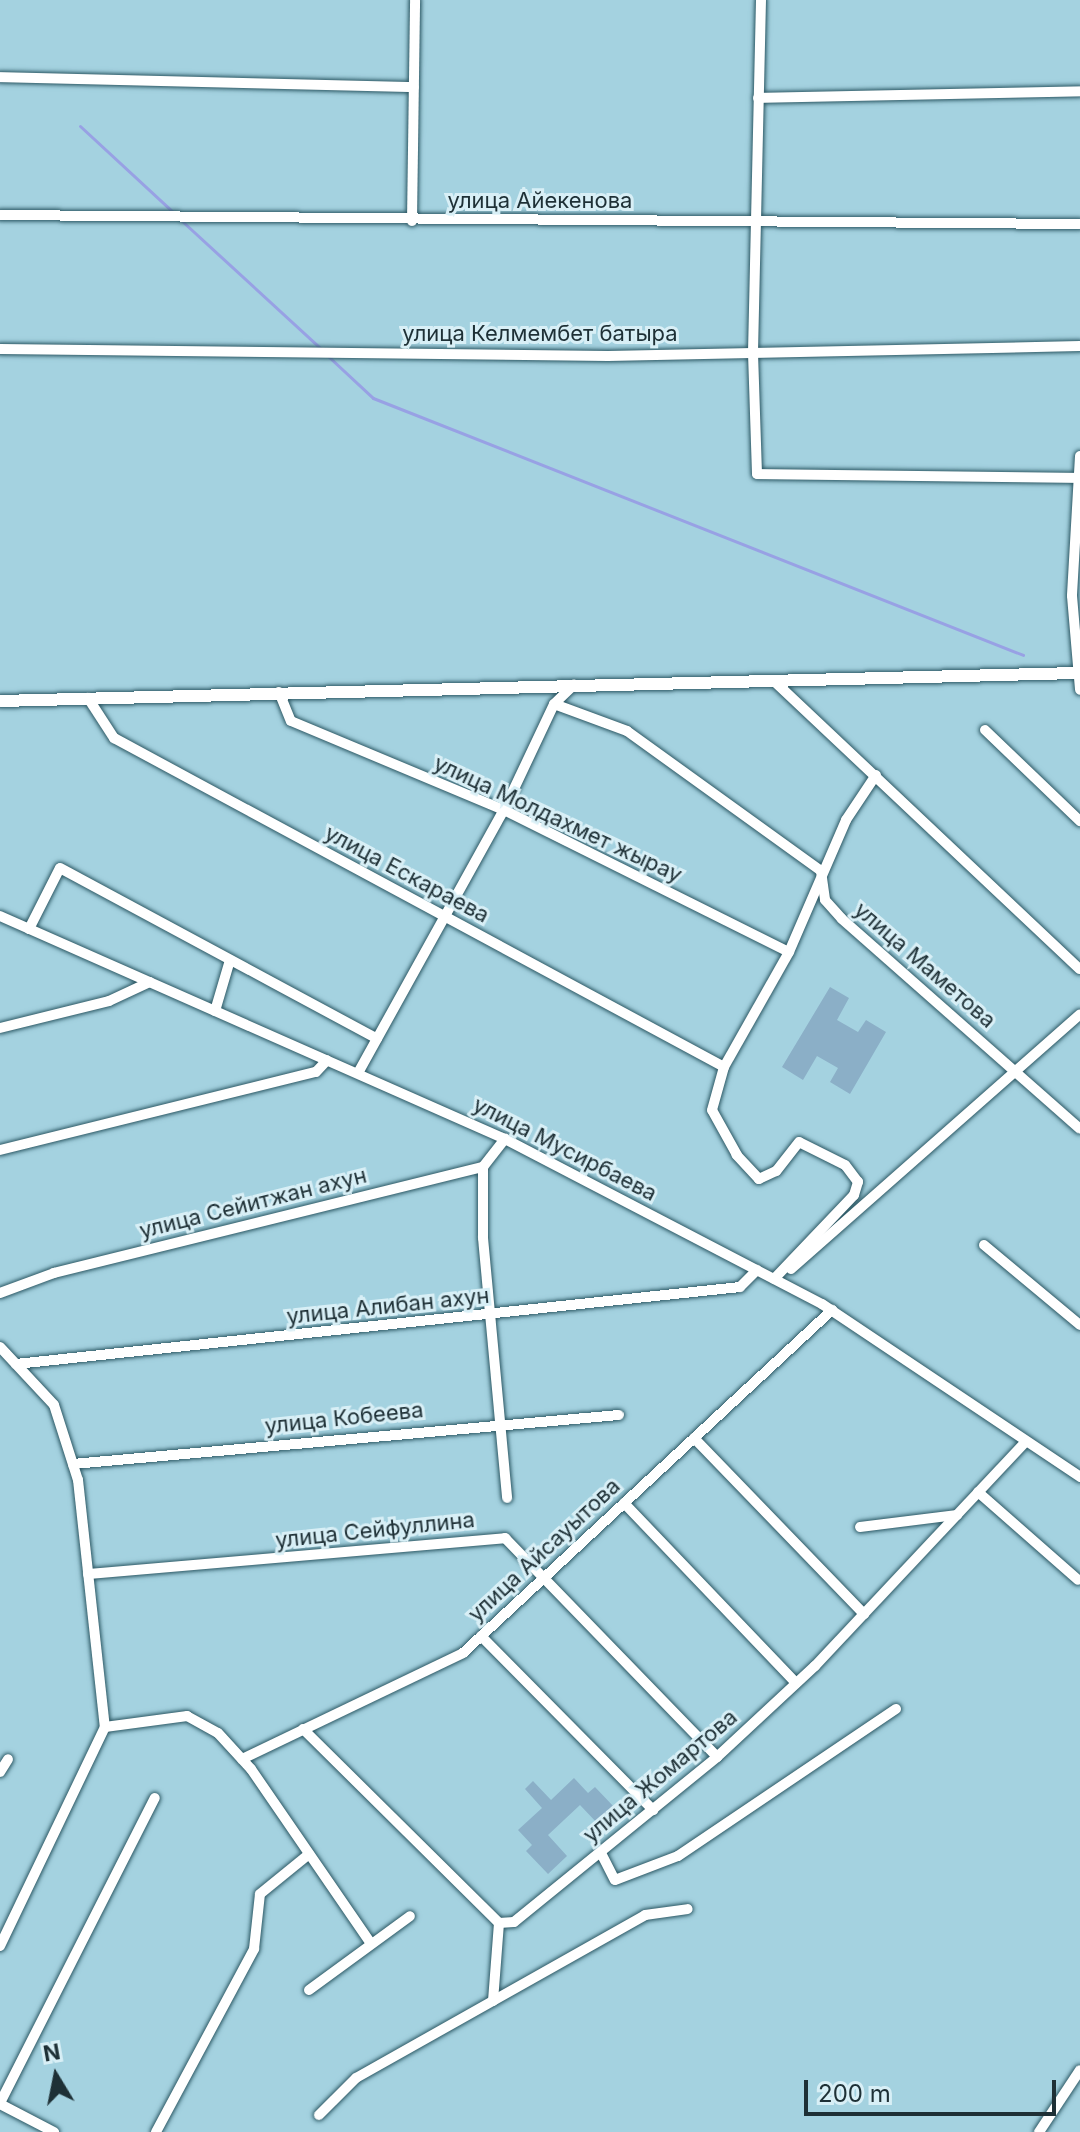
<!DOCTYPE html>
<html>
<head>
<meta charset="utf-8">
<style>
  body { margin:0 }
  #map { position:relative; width:1080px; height:2132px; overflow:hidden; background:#a4d2e0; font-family:Inter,sans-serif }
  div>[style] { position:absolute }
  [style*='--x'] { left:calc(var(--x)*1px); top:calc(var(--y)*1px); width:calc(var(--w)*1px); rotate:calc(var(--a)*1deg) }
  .stream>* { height:3px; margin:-1.5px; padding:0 1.5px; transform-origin:1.5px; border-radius:1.5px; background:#98a1e4 }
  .building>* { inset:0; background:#8bafc7 }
  .roads { filter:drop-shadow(0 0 2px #2c5864) drop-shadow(0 0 2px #2c5864) }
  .minor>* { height:10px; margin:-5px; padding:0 5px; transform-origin:5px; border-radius:5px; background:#fff }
  .major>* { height:12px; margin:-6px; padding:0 6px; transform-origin:6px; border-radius:6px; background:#fff }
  span { translate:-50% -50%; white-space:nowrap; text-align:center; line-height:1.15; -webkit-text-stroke:6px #d8eff6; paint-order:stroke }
  .street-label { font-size:22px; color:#1e3036 }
  .north { position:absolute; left:16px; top:2036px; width:80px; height:80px; -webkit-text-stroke:6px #d8eff6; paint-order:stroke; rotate:350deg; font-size:22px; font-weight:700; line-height:32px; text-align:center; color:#1e3036 }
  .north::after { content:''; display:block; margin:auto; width:28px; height:36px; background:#1e3036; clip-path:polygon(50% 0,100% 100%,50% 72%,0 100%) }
  .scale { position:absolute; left:804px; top:2080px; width:252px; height:36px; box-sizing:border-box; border:4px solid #1e3036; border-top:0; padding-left:10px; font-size:24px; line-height:28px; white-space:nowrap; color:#1e3036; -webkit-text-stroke:6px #d8eff6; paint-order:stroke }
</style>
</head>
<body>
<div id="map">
  <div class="stream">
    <div style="--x:80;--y:126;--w:128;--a:42.8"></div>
    <div style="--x:182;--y:221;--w:189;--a:42.6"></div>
    <div style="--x:329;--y:357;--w:60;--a:43"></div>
    <div style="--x:373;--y:398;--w:699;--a:21.57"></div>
  </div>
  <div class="building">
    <div style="clip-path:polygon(830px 987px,849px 998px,837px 1020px,858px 1032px,866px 1020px,886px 1032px,850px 1094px,830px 1082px,838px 1068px,817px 1056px,803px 1080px,782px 1067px)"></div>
    <div style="clip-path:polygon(574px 1778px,588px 1793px,595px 1787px,615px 1808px,598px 1824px,580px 1805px,548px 1835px,567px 1856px,548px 1874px,526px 1851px,532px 1845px,518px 1830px,542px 1808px,525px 1789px,533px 1781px,551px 1800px)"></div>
  </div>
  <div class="roads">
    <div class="minor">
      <div style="--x:761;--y:0;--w:353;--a:91.3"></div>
      <div style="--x:753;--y:353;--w:121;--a:88.1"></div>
      <div style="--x:757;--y:474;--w:323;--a:0.7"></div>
      <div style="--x:0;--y:77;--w:414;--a:1.4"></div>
      <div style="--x:758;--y:98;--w:322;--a:-1.2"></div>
      <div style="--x:0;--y:215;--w:1080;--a:0.48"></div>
      <div style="--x:412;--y:221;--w:221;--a:-89.2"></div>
      <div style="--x:0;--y:349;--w:608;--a:0.66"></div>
      <div style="--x:608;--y:356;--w:472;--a:-1.2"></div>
      <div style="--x:1080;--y:456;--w:140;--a:93.3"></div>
      <div style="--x:1072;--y:596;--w:94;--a:85.1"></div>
      <div style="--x:774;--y:681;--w:420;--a:43.3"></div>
      <div style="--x:279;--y:692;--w:31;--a:68"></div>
      <div style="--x:291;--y:721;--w:231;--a:22.7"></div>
      <div style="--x:504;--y:810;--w:318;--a:26.5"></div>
      <div style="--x:88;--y:698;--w:48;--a:57"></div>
      <div style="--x:114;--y:738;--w:693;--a:28.34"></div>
      <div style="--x:554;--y:704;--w:78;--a:20.3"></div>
      <div style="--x:627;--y:731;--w:239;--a:35.8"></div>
      <div style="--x:821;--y:871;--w:29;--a:82"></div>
      <div style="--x:825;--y:900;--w:25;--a:48"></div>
      <div style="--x:842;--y:919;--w:317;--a:41.4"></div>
      <div style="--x:985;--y:730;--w:132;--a:43.8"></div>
      <div style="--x:0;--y:916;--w:552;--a:23.83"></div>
      <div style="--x:505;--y:1139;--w:357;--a:27.5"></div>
      <div style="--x:822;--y:1304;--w:311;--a:33.8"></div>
      <div style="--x:29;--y:929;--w:68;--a:-63.1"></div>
      <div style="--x:60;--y:868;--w:360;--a:28.3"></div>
      <div style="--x:215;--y:1011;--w:53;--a:-73.6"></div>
      <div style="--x:0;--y:1028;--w:112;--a:-13.9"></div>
      <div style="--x:109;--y:1001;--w:45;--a:-24.9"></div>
      <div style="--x:358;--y:1073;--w:301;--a:-61"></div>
      <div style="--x:504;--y:810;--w:117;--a:-64.7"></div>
      <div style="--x:554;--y:704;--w:28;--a:-44"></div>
      <div style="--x:0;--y:1150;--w:325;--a:-13.9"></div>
      <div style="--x:316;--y:1072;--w:16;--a:-47"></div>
      <div style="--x:483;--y:1167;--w:71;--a:90"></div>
      <div style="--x:483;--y:1238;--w:261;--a:84.7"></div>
      <div style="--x:984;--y:1245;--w:125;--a:39.8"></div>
      <div style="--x:791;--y:1269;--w:385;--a:-41.4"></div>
      <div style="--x:774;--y:1279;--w:116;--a:-46.4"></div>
      <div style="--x:854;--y:1195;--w:14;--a:-73"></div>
      <div style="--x:858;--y:1182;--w:21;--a:-127"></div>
      <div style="--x:845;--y:1165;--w:51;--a:-153.4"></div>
      <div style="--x:799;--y:1142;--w:37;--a:128"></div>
      <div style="--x:776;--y:1171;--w:19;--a:155"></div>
      <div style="--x:759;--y:1179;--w:33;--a:-133"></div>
      <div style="--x:737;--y:1155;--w:51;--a:-119.1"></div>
      <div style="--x:712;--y:1110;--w:45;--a:-74.4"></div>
      <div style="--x:724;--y:1067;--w:132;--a:-60.5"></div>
      <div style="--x:789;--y:952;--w:144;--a:-66.6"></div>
      <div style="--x:846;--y:820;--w:54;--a:-56.3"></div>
      <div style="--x:0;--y:1293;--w:58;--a:-20.3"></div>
      <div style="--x:54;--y:1273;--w:442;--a:-13.9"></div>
      <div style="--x:483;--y:1167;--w:36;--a:-52"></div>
      <div style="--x:0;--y:1347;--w:79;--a:47"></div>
      <div style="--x:54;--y:1405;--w:79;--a:72.3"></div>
      <div style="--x:78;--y:1480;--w:248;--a:83.8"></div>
      <div style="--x:16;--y:1364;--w:728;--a:-6.07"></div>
      <div style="--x:740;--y:1287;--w:24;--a:-45"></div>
      <div style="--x:694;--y:1438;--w:245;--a:46"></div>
      <div style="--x:73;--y:1464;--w:548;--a:-5.13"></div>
      <div style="--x:978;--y:1492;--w:133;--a:41.3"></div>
      <div style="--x:624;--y:1503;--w:249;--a:46.3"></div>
      <div style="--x:860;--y:1527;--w:98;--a:-7.1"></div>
      <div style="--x:88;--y:1574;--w:419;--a:-4.9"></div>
      <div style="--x:505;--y:1538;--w:305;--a:45.9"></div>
      <div style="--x:481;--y:1636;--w:245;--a:45.3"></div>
      <div style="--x:105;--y:1727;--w:83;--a:-7.6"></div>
      <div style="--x:187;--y:1716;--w:35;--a:29"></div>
      <div style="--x:218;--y:1733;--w:49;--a:47.5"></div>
      <div style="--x:251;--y:1769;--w:210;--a:55.5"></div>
      <div style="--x:303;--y:1729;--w:276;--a:44.7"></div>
      <div style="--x:499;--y:1923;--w:15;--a:-4"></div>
      <div style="--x:514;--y:1922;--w:262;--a:-39.1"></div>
      <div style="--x:717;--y:1757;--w:134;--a:-42.9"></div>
      <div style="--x:815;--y:1666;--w:308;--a:-46.8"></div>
      <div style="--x:242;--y:1759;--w:245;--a:-25.6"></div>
      <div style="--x:463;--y:1653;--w:504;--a:-42.91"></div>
      <div style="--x:0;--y:1772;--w:15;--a:-58"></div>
      <div style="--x:601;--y:1853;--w:30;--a:63"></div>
      <div style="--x:615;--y:1880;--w:67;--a:-20.9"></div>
      <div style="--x:678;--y:1856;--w:263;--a:-34"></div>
      <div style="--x:0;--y:1946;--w:243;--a:-64.4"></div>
      <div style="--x:309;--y:1990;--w:125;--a:-36.2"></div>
      <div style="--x:493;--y:2001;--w:78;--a:-85.6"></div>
      <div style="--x:0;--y:2103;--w:342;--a:-63.1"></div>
      <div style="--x:0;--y:2104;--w:61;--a:27.4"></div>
      <div style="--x:319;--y:2115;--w:52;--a:-45"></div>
      <div style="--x:356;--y:2078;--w:332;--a:-29.4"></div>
      <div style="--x:645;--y:1915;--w:43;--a:-7.9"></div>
      <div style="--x:156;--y:2132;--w:208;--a:-61.8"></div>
      <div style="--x:254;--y:1949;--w:55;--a:-83.8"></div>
      <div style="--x:260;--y:1894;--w:63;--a:-39.2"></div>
      <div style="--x:1039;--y:2132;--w:74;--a:-56.5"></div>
    </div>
    <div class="major">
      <div style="--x:0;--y:701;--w:1080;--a:-1.49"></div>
    </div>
  </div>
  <div class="street-label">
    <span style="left:540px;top:201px">улица Айекенова</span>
    <span style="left:540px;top:334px">улица Келмембет батыра</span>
    <span style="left:558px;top:819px;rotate:25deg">улица Молдахмет жырау</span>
    <span style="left:407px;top:874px;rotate:28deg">улица Ескараева</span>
    <span style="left:925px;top:965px;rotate:41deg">улица Маметова</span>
    <span style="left:565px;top:1149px;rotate:27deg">улица Мусирбаева</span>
    <span style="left:253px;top:1203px;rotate:-14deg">улица Сейитжан ахун</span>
    <span style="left:388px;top:1306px;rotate:-6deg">улица Алибан ахун</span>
    <span style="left:344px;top:1418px;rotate:-6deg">улица Кобеева</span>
    <span style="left:375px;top:1530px;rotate:-6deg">улица Сейфуллина</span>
    <span style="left:544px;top:1550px;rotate:-43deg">улица Айсауытова</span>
    <span style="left:660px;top:1776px;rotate:-40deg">улица Жомартова</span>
  </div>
  <div class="north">N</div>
  <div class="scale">200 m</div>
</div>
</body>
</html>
